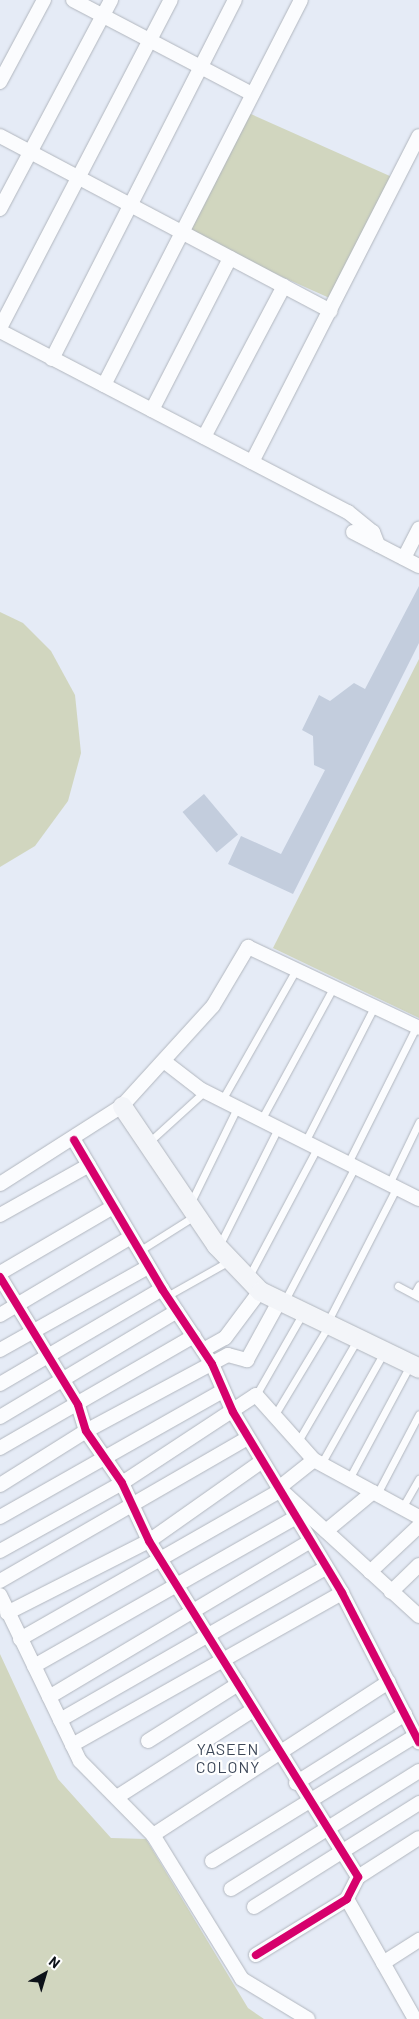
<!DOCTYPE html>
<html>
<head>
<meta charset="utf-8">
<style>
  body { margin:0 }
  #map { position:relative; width:419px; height:2019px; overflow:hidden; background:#e5ebf6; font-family:Barlow,sans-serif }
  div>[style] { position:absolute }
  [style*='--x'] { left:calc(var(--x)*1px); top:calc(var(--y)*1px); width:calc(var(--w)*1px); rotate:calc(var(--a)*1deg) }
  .green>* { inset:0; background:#d1d6bf; transform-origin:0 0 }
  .building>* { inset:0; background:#c3cddd; transform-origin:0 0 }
  .roads { filter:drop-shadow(0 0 1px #b1b6be) drop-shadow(0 0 1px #b1b6be) }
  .lane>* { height:7px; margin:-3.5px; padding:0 3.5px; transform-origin:3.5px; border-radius:3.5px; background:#fbfcfe }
  .street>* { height:14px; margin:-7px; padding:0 7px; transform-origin:7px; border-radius:7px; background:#fbfcfe }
  .secondary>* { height:19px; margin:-9.5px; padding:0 9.5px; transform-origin:9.5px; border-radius:9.5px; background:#f3f5f9 }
  .cycleway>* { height:8px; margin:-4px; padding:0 4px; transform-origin:4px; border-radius:4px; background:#d6006c }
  span { translate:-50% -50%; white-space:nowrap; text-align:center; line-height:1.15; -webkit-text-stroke:4.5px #fff; paint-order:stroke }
  .neighbourhood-label { font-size:16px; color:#3d4859; letter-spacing:1px }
  .north { position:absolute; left:20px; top:1949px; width:50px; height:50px; -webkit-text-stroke:4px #fff; paint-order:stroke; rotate:39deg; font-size:14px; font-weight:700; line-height:20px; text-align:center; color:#0d1219 }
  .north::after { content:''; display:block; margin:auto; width:18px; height:22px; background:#0d1219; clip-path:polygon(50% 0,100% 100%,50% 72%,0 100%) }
</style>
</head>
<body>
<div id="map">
  <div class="green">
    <div style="left:244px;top:111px;width:167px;height:136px;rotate:24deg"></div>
    <div style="clip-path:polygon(0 612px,23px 623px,51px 651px,75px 695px,81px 753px,68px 801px,35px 846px,0 867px)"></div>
    <div style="clip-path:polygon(419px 659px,419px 1018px,273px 948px)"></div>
    <div style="clip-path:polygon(0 1654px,58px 1779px,111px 1838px,146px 1839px,248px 2008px,264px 2019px,0 2019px)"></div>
  </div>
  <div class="building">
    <div style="clip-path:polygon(419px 586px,419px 643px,293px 894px,228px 864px,241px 836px,281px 854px,325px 770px,314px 765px,313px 736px,302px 730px,319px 695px,330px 701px,354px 683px,365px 689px)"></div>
    <div style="left:204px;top:794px;width:53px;height:28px;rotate:50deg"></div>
  </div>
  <div class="roads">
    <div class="lane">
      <div style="--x:222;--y:1100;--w:150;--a:-60.4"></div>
      <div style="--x:261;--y:1120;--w:150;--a:-61.4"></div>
      <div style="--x:149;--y:1142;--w:74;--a:-42.3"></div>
      <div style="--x:305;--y:1142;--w:152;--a:-62.9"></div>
      <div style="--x:348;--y:1163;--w:152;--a:-63.4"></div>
      <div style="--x:389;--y:1184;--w:69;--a:-64.2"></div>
      <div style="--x:190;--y:1204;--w:107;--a:-63.9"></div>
      <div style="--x:219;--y:1246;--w:132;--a:-63.4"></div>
      <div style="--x:139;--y:1251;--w:67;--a:-32.3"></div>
      <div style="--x:248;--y:1278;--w:147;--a:-62"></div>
      <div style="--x:398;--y:1286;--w:24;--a:28"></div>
      <div style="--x:414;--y:1294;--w:10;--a:-61"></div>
      <div style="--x:167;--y:1296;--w:71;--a:-29.4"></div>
      <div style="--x:284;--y:1302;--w:153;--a:-62.3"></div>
      <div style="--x:328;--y:1321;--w:151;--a:-62.8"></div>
      <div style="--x:256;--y:1395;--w:95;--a:-60.2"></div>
      <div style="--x:274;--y:1416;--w:106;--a:-58.9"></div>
      <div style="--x:297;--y:1443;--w:119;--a:-59.8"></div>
      <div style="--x:321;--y:1464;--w:129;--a:-60.6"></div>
      <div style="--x:349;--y:1479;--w:129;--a:-61.8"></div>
      <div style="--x:377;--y:1494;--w:90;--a:-62.3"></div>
      <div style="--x:402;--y:1508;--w:34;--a:-60"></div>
    </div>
    <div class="street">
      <div style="--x:73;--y:0;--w:202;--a:27.7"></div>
      <div style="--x:0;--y:82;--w:93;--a:-61.8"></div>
      <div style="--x:0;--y:136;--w:374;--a:27.9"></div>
      <div style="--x:0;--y:209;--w:237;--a:-62"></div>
      <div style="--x:0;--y:328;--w:370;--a:-62.5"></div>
      <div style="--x:0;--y:331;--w:392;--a:27.5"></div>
      <div style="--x:348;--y:512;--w:32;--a:39"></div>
      <div style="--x:373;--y:532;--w:14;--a:69"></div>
      <div style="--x:52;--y:359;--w:403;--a:-63"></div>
      <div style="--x:104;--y:385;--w:432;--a:-62.9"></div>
      <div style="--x:152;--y:410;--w:171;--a:-62.8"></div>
      <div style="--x:204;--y:437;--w:171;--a:-62.1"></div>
      <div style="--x:252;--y:462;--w:366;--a:-62.9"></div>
      <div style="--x:353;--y:532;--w:74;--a:27.3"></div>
      <div style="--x:404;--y:558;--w:33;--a:-63"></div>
      <div style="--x:165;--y:1062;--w:44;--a:37.6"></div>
      <div style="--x:200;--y:1089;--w:245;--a:26.7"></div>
      <div style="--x:74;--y:1140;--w:173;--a:59.4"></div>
      <div style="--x:162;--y:1289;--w:90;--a:56.3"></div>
      <div style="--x:212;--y:1364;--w:52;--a:66.4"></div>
      <div style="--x:233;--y:1412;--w:211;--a:58.9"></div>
      <div style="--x:342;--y:1593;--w:168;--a:62.7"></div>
      <div style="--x:0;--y:1184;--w:145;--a:-32.6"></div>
      <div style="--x:122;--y:1106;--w:135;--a:-47.7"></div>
      <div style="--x:213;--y:1006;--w:69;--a:-59.3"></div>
      <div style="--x:248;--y:947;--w:189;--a:25.3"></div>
      <div style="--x:0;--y:1215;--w:102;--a:-29.3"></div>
      <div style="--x:0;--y:1273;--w:131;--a:-30.3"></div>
      <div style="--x:0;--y:1277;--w:150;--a:58.6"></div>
      <div style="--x:78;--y:1405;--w:27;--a:73"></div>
      <div style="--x:86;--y:1431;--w:63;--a:55.3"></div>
      <div style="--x:122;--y:1483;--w:64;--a:65"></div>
      <div style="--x:149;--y:1541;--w:396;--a:58.1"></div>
      <div style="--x:358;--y:1877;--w:25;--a:117"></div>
      <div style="--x:347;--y:1899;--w:107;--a:148.4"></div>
      <div style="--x:0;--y:1315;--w:152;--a:-30.8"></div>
      <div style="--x:0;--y:1350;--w:170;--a:-29.3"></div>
      <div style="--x:203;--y:1350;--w:25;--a:-29"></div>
      <div style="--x:225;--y:1338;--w:59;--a:-53.3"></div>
      <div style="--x:0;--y:1384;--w:188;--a:-30.4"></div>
      <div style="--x:0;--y:1417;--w:206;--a:-30.9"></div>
      <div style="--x:0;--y:1448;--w:224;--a:-30"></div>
      <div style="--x:0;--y:1485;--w:102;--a:-32.1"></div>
      <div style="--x:86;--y:1431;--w:161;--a:-28.2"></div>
      <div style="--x:228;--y:1355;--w:20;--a:15"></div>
      <div style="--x:247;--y:1360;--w:68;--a:-61.2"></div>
      <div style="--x:280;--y:1487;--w:43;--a:-38.5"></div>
      <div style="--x:0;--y:1517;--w:256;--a:-29.5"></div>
      <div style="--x:326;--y:1531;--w:61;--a:-39.7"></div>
      <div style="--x:0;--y:1551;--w:140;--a:-29.1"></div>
      <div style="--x:122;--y:1483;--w:160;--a:-33.3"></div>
      <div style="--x:256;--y:1395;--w:87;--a:48.3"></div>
      <div style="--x:314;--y:1460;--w:119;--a:28.5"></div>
      <div style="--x:370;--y:1572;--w:67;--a:-43.2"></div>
      <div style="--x:0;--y:1581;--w:286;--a:-30"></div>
      <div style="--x:391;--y:1592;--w:39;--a:-44"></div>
      <div style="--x:0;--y:1595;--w:184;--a:64.3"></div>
      <div style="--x:80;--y:1761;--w:104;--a:45.4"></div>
      <div style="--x:153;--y:1835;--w:169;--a:58.3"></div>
      <div style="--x:242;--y:1979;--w:77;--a:31.2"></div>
      <div style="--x:7;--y:1613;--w:159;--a:-26.9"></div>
      <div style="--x:149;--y:1541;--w:137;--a:-35.2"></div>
      <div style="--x:20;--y:1639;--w:301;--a:-29.7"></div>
      <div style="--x:281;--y:1490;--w:187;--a:42.4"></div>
      <div style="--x:34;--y:1666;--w:301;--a:-29.6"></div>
      <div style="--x:49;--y:1697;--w:303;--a:-30.8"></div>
      <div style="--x:60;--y:1720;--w:305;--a:-29.8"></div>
      <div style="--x:148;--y:1741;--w:107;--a:-32.3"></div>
      <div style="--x:72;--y:1745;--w:310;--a:-29.4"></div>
      <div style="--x:296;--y:1783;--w:129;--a:-32.3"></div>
      <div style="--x:117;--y:1797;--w:161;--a:-32.6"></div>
      <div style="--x:153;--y:1835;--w:281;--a:-33"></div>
      <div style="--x:212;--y:1861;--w:238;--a:-31.6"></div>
      <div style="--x:358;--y:1877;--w:72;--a:-32.6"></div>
      <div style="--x:231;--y:1889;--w:222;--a:-32.1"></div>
      <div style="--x:347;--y:1899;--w:138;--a:60.5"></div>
      <div style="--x:254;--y:1907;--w:195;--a:-32.2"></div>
      <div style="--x:383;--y:1963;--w:43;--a:-32.6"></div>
    </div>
    <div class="secondary">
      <div style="--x:122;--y:1106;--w:168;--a:55.9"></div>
      <div style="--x:216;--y:1245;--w:64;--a:46.3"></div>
      <div style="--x:260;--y:1291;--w:177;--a:25.8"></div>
    </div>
  </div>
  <div class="cycleway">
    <div style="--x:74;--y:1140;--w:173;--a:59.4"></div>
    <div style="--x:162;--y:1289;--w:90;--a:56.3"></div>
    <div style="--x:212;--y:1364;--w:52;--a:66.4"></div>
    <div style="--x:233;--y:1412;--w:211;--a:58.9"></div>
    <div style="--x:342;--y:1593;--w:168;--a:62.7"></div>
    <div style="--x:0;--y:1277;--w:150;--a:58.6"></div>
    <div style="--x:78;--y:1405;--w:27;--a:73"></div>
    <div style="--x:86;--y:1431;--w:63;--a:55.3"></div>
    <div style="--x:122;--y:1483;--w:64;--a:65"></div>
    <div style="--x:149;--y:1541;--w:396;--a:58.1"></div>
    <div style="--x:358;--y:1877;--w:25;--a:117"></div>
    <div style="--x:347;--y:1899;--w:107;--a:148.4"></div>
  </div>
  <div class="neighbourhood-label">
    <span style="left:228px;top:1758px">YASEEN<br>COLONY</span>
  </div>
  <div class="north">N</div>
</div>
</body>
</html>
